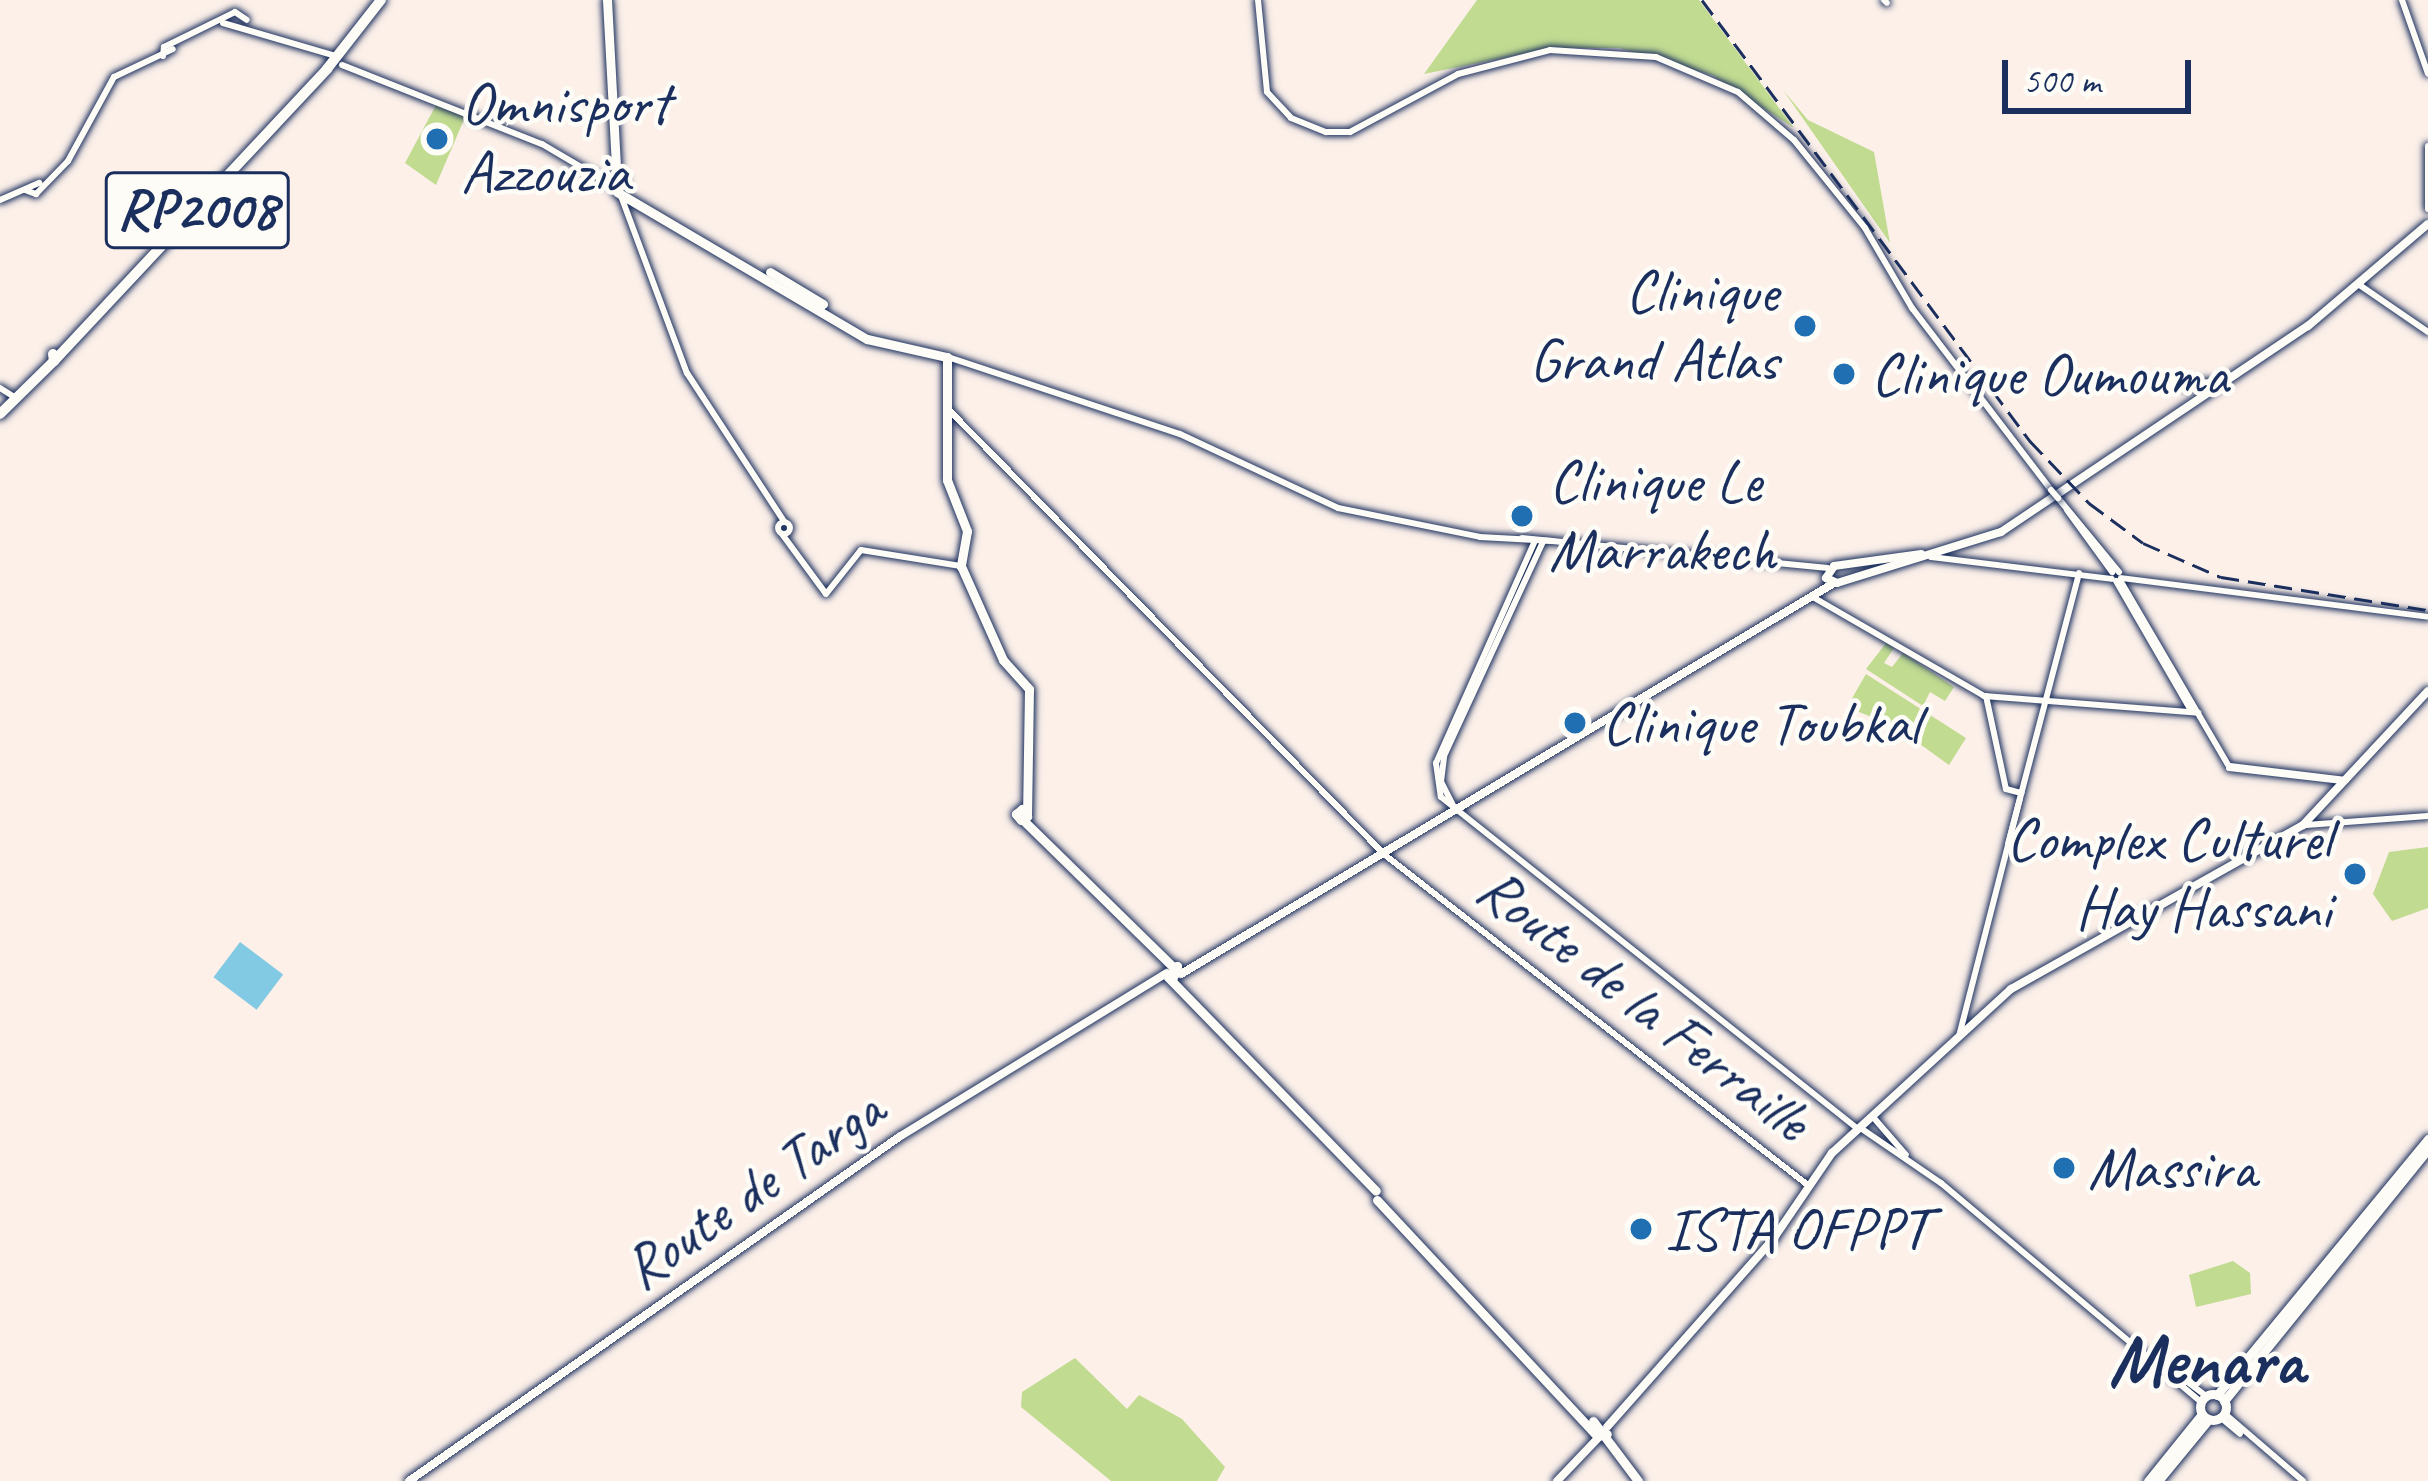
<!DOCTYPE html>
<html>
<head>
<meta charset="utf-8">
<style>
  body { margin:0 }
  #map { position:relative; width:2428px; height:1481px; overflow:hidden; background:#fcf0e9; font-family:Caveat,sans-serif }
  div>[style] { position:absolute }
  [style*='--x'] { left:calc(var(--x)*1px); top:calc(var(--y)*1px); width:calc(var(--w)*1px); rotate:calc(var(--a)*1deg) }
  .green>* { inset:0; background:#c1db91 }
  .water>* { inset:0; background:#82c9e3; transform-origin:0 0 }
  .roads { filter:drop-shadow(0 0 3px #1b2f5e) drop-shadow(0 0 3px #1b2f5e) }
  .tertiary>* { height:6px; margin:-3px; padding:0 3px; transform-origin:3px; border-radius:3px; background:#fdfcf7 }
  .tertiary>.ring { margin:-3px; padding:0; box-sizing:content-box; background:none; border:6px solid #fdfcf7; border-radius:50% }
  .secondary>* { height:8px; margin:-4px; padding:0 4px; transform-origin:4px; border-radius:4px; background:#fdfcf7 }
  .primary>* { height:9px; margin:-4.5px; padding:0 4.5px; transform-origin:4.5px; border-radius:4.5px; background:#fdfcf7 }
  .primary>.ring { margin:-4.5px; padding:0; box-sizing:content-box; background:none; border:9px solid #fdfcf7; border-radius:50% }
  .trunk>* { height:10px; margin:-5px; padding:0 5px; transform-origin:5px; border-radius:5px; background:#fdfcf7 }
  .rail>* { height:3px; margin-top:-1.5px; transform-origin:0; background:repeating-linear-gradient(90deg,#1b2f5e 0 18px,transparent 0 27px) }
  .bridges { filter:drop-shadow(0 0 3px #1b2f5e) drop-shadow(0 0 3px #1b2f5e) }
  .tertiary-bridge>* { height:6px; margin:-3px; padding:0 3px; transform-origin:3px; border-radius:3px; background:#fdfcf7 }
  .dots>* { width:33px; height:33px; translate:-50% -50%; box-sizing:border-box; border:6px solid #fdfcf7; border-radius:50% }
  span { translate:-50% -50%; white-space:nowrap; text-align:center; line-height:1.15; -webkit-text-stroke:9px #fdfcf7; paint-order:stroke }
  .shield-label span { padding:3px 9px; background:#fdfcf7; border:3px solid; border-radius:9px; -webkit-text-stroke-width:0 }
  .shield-label { font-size:57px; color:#1b2f5e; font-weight:700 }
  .poi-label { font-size:60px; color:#1b2f5e }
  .left { translate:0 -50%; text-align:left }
  .right { translate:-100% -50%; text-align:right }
  .street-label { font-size:60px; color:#1b2f5e }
  .district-label { font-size:72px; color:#1b2f5e; font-weight:700 }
  .scale { position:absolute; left:2002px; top:60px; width:189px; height:54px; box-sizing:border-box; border:6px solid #1b2f5e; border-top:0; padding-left:15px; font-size:36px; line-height:42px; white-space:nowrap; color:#1b2f5e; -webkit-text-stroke:9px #fdfcf7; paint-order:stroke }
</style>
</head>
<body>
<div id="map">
  <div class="green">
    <div style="clip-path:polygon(1477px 0,1699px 0,1794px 128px,1712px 75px,1619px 48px,1552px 48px,1424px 74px)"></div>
    <div style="clip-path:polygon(1783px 90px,1808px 120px,1874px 152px,1890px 243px)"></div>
    <div style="clip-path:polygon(436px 105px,466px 115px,436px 185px,405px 163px)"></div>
    <div style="clip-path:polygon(1886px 643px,1894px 648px,1884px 663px,1892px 667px,1903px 653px,1954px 687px,1945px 701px,1930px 692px,1923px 706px,1866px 669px)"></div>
    <div style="clip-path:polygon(1866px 674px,1966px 738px,1949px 765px,1899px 729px,1905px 717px,1891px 725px,1847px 707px)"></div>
    <div style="clip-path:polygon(2428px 847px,2428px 908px,2392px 921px,2373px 894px,2389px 852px)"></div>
    <div style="clip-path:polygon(2233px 1261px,2250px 1273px,2251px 1294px,2196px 1307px,2189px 1275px)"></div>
    <div style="clip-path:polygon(1075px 1358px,1127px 1409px,1139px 1395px,1182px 1419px,1225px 1467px,1217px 1481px,1111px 1481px,1021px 1407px,1022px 1392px)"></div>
  </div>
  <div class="water">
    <div style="left:240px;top:942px;width:54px;height:44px;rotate:37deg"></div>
  </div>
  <div class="roads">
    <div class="tertiary">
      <div style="--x:1258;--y:0;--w:92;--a:84.4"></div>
      <div style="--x:1267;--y:92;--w:35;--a:47"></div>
      <div style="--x:1291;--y:118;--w:38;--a:22"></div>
      <div style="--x:1326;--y:132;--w:24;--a:0"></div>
      <div style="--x:1350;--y:132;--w:123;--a:-28.2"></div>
      <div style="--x:1458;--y:74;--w:95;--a:-14.6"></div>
      <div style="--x:1550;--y:50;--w:106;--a:3.8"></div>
      <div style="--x:1656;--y:57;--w:89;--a:23.1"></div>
      <div style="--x:1738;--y:92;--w:74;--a:40.6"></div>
      <div style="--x:1794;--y:140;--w:113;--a:51.1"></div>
      <div style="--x:1865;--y:228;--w:93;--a:59.6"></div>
      <div style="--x:1912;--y:308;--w:229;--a:52.6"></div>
      <div style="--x:1884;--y:0;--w:4;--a:45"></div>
      <div style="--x:2402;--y:0;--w:78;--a:70.6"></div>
      <div style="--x:223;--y:23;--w:118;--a:16.3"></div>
      <div style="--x:163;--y:56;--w:9;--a:-84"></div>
      <div style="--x:164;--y:47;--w:79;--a:-26.2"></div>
      <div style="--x:235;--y:12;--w:14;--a:34"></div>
      <div style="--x:342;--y:65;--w:215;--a:21.6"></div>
      <div style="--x:542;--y:144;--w:85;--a:30.5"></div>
      <div style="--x:2428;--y:146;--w:63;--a:90"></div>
      <div style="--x:25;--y:190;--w:12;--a:20"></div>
      <div style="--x:36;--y:194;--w:46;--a:-45.9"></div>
      <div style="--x:68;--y:161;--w:96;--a:-61.3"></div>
      <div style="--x:114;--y:77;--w:65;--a:-25.4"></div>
      <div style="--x:621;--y:196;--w:189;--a:69.6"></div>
      <div style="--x:687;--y:373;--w:177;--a:56.8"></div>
      <div style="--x:0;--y:200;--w:43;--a:-23.6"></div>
      <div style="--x:2358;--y:284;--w:85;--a:34.4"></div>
      <div style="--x:948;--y:357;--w:244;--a:18.4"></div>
      <div style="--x:1180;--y:434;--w:174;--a:25.1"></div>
      <div style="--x:1338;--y:508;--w:145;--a:11.5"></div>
      <div style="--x:1480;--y:537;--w:73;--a:3.1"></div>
      <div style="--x:0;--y:388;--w:15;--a:32"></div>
      <div style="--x:949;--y:410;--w:623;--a:45.59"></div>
      <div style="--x:1385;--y:855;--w:538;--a:37.98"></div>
      <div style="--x:2058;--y:498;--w:96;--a:50.5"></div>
      <div style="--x:2067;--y:510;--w:77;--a:54"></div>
      <div class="ring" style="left:778px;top:522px;width:6px;height:6px"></div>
      <div style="--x:782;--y:534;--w:74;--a:53.7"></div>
      <div style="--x:826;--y:594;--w:56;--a:-51.5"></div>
      <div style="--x:861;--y:550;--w:101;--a:9.1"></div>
      <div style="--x:1522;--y:538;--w:307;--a:5.6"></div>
      <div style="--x:1534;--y:543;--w:241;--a:114"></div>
      <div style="--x:1436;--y:763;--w:34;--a:82"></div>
      <div style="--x:1441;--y:797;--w:533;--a:38.53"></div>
      <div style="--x:1931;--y:557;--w:182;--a:6.9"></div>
      <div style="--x:2121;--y:578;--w:309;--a:7.2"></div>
      <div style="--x:2120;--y:580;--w:214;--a:59.7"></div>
      <div style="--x:2116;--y:581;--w:151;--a:59.9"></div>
      <div style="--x:1811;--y:596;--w:200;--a:30"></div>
      <div style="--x:1984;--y:696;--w:215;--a:4.5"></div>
      <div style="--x:1986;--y:696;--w:95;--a:77.9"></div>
      <div style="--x:2006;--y:789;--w:16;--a:15"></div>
      <div style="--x:2230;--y:766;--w:117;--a:6.9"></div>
      <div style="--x:2229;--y:768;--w:114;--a:6.6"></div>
      <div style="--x:1455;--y:809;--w:30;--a:-117"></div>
      <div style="--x:1441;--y:782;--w:26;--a:-83"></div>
      <div style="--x:1444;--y:756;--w:236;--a:-65.2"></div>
      <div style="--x:2306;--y:825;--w:122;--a:-4.2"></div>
      <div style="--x:2008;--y:844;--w:280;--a:-75.3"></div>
      <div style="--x:1959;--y:1036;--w:245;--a:-75.6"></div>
      <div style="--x:1873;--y:1117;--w:50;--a:49"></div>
      <div style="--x:1862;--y:1129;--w:96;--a:34.4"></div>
      <div style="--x:1941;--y:1183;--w:340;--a:40.1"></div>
      <div style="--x:2168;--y:1367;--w:48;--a:37.3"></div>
      <div style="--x:2224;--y:1413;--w:104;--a:40.7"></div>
      <div style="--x:2220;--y:1417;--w:26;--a:40"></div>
    </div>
    <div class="secondary">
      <div style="--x:2183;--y:385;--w:28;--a:-4"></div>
      <div style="--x:1826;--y:578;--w:12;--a:24"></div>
      <div style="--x:1837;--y:583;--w:172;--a:-17.3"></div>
      <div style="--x:2001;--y:532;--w:370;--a:-33.9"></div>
      <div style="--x:2308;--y:326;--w:157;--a:-40.4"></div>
      <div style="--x:1826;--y:578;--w:14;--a:-56"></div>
      <div style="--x:1834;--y:566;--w:88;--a:-7.9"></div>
      <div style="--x:1181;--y:974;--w:761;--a:-30.91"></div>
      <div style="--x:1607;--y:1427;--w:252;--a:-48.5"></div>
      <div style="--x:1774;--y:1238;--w:103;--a:-55.7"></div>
      <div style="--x:1832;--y:1153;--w:243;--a:-42.5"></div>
      <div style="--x:2011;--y:989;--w:335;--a:-29.3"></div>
      <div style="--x:2303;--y:825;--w:183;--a:-47"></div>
      <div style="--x:409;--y:1481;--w:599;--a:-35.07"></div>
      <div style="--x:899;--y:1137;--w:314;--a:-31.5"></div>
      <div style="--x:1557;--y:1481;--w:61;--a:-46.3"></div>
    </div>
    <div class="primary">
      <div style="--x:607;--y:0;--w:182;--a:86.9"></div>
      <div style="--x:623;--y:180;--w:13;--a:117"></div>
      <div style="--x:617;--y:192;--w:290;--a:30.5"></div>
      <div style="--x:867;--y:339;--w:82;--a:12.7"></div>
      <div style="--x:770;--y:272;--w:62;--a:31.1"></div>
      <div style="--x:947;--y:357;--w:123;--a:90"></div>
      <div style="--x:947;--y:480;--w:55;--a:68.6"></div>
      <div style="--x:967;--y:531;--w:36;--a:100"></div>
      <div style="--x:961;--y:566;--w:103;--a:65.9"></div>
      <div style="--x:1003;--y:660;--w:39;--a:48"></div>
      <div style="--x:1029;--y:689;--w:125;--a:90.9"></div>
      <div style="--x:1022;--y:809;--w:9;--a:54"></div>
      <div style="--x:1027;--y:816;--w:7;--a:146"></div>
      <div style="--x:1021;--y:820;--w:8;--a:-130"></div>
      <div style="--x:1016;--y:814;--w:8;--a:-40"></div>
      <div style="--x:1023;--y:820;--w:209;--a:44.4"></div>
      <div style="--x:1172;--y:980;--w:15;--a:-70"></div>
      <div style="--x:1177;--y:966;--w:14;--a:129"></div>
      <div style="--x:1168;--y:977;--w:298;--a:45.8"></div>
      <div style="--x:1377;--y:1200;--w:323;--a:47"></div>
      <div style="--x:1597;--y:1436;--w:10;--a:-11"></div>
      <div class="ring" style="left:2200px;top:1394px;width:17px;height:17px"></div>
      <div style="--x:2217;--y:1395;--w:332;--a:-50.5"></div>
      <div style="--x:2224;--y:1401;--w:324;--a:-51"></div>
      <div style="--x:1593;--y:1421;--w:75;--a:53.1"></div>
      <div style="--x:2148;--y:1481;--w:86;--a:-51.1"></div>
      <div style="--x:2158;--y:1481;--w:80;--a:-50.6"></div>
    </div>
    <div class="trunk">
      <div style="--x:53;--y:354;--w:7;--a:82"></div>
      <div style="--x:54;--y:361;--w:400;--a:-46.9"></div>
      <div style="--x:327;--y:69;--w:88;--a:-52"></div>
      <div style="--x:0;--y:414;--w:76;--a:-44.5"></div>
    </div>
  </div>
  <div class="rail">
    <div style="--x:1702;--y:0;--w:550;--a:53.36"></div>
    <div style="--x:2030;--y:441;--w:86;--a:46.4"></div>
    <div style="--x:2089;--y:503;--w:67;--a:36.5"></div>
    <div style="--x:2143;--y:543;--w:85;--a:23.6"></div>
    <div style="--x:2221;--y:577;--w:210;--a:9.1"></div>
  </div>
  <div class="bridges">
    <div class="tertiary-bridge">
      <div style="--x:2051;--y:490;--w:11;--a:49"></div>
    </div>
  </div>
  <div class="dots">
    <div style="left:437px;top:139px;background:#1f6fb2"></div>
    <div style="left:1805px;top:326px;background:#1f6fb2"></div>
    <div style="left:1844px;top:374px;background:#1f6fb2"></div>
    <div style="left:1522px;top:516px;background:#1f6fb2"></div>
    <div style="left:1575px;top:723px;background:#1f6fb2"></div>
    <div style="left:2355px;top:874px;background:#1f6fb2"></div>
    <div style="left:2064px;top:1168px;background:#1f6fb2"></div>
    <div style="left:1641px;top:1229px;background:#1f6fb2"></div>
  </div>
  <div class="shield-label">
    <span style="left:197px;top:210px">RP2008</span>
  </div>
  <div class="poi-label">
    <span class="left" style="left:461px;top:138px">Omnisport<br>Azzouzia</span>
    <span class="right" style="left:1778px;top:326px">Clinique<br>Grand Atlas</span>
    <span class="left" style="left:1871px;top:374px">Clinique Oumouma</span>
    <span class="left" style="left:1549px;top:516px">Clinique Le<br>Marrakech</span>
    <span class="left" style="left:1602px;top:723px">Clinique Toubkal</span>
    <span class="right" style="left:2331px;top:874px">Complex Culturel<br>Hay Hassani</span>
    <span class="left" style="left:2088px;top:1168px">Massira</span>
    <span class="left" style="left:1665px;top:1229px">ISTA OFPPT</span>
  </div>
  <div class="street-label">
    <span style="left:1644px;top:1004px;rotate:38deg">Route de la Ferraille</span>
    <span style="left:753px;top:1189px;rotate:-35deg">Route de Targa</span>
  </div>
  <div class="district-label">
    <span style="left:2206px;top:1361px">Menara</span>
  </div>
  <div class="scale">500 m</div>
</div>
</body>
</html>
